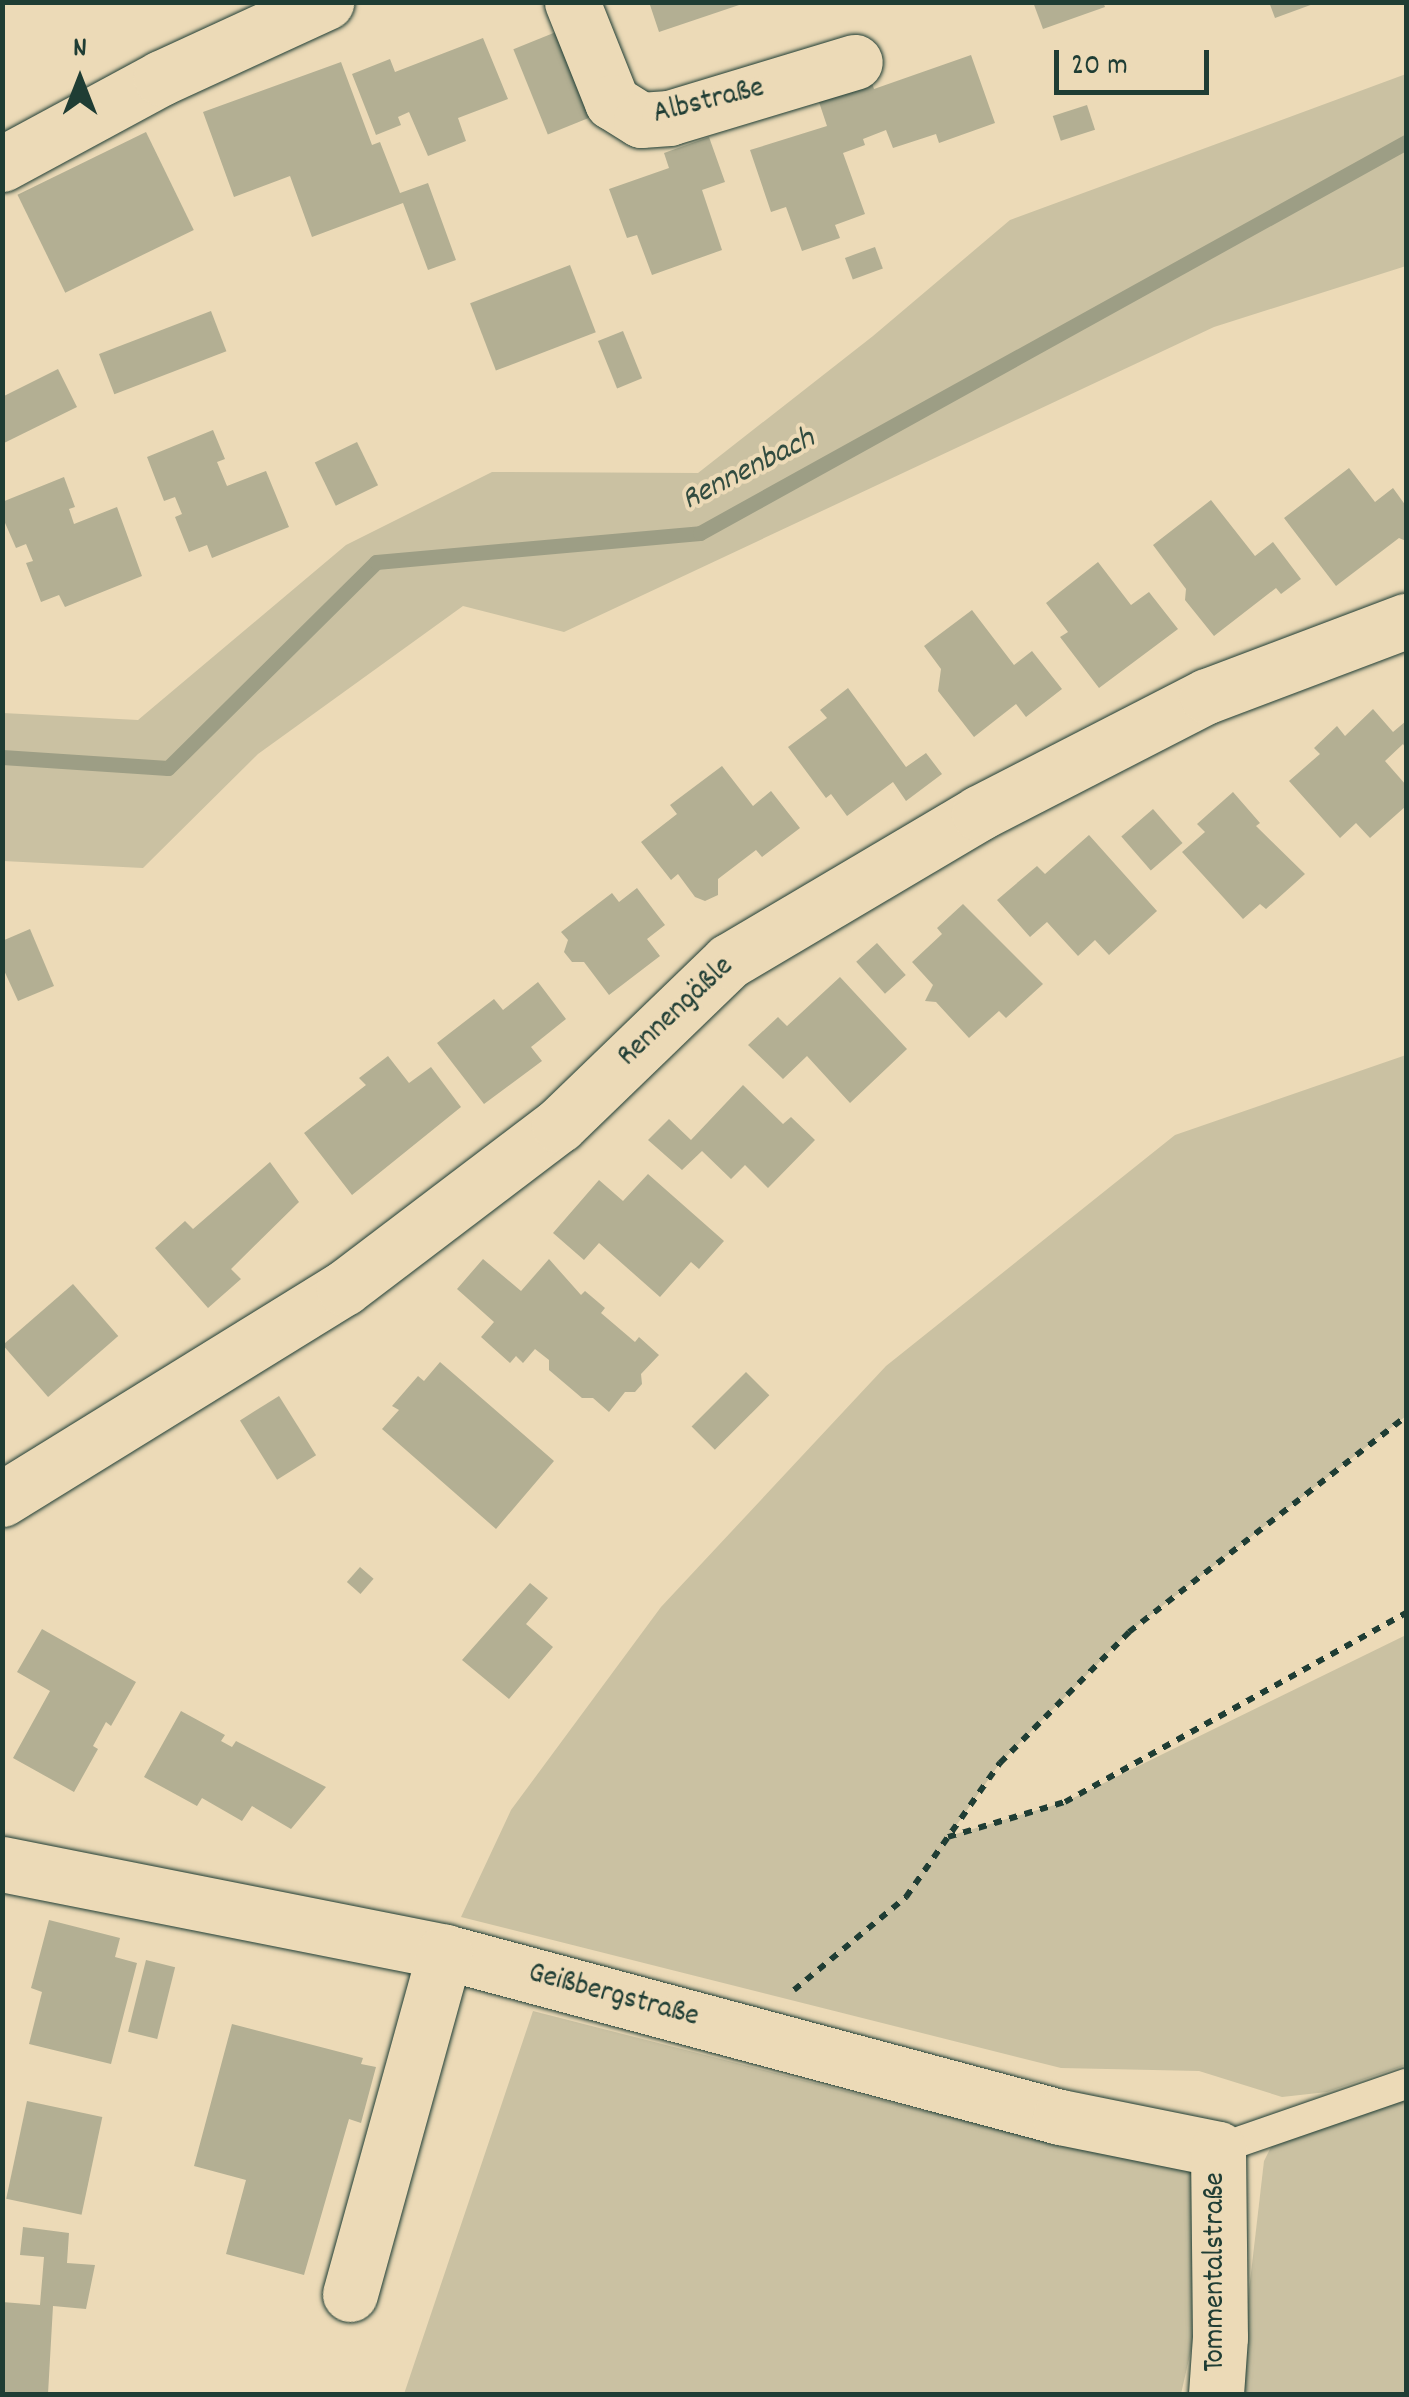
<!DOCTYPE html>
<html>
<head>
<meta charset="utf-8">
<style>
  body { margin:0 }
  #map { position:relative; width:1409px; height:2397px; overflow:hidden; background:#ecdab7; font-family:Dekko,sans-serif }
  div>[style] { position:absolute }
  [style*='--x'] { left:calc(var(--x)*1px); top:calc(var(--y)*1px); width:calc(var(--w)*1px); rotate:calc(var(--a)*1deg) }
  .green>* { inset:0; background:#cac1a2 }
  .stream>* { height:15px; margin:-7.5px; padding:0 7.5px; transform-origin:7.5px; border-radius:7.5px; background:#9d9e85 }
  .building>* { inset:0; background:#b3af93; transform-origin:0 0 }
  .path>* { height:6px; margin-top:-3px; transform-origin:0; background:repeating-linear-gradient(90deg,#1f3d34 0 8px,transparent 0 16px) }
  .roads { filter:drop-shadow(0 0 2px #1f3d34) drop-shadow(0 0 2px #1f3d34) }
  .lane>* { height:30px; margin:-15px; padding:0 15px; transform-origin:15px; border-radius:15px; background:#ecdab7 }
  .street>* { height:55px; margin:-27.5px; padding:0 27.5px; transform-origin:27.5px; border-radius:27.5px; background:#ecdab7 }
  .secondary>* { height:55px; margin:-27.5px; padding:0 27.5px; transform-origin:27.5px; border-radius:27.5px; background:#ecdab7 }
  span { translate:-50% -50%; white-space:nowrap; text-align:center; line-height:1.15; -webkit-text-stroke:8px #ecdab7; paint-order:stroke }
  .street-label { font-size:30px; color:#1f3d34 }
  .water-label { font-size:32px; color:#324c40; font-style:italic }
  .frame { position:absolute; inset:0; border:5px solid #1f3d34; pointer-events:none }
  .north { position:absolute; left:30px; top:30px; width:100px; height:100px; -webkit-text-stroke:8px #ecdab7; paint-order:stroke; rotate:0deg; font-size:28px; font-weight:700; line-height:40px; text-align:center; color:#1f3d34 }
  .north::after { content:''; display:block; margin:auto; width:35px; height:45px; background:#1f3d34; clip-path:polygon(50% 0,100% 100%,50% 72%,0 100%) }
  .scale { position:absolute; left:1054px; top:50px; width:155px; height:45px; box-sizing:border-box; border:5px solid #1f3d34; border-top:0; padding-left:12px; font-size:30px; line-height:35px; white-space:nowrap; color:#1f3d34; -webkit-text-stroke:8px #ecdab7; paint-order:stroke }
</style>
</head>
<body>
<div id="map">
  <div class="green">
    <div style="clip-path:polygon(1406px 74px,1406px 266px,1214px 327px,564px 632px,463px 606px,258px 754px,143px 868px,3px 861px,3px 713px,138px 720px,346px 545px,492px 472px,698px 473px,873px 336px,1010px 220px)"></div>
    <div style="clip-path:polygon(1406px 1055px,1406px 1416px,1129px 1632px,1000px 1763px,949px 1836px,1065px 1802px,1406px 1635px,1406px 2065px,1327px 2092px,1282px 2097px,1199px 2071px,1061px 2068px,461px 1917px,511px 1810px,661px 1607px,886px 1366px,1175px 1135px)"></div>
    <div style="clip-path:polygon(533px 2011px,924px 2111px,1063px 2131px,1197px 2169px,1194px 2337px,1181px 2394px,404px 2394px)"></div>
    <div style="clip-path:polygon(1406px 2097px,1406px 2394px,1237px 2394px,1264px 2161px,1272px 2145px)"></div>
  </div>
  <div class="stream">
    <div style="--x:2;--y:757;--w:166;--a:3.8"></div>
    <div style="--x:168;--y:768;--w:293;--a:-44.7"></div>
    <div style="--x:376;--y:562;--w:325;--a:-5.1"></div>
    <div style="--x:700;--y:533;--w:807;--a:-28.98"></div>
  </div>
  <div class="building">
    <div style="clip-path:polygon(649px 2px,744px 2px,745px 3px,659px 32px)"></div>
    <div style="clip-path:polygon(1033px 2px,1103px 2px,1105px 7px,1043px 29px)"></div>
    <div style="clip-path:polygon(1269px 2px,1316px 2px,1316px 3px,1275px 18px)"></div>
    <div style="left:556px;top:32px;width:92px;height:46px;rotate:68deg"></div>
    <div style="clip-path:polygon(483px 38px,508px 99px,458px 118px,466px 141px,428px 156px,409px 112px,398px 117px,401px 125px,376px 135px,352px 74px,390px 59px,395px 72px)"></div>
    <div style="clip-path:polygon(971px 55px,995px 123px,939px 143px,936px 134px,893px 148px,886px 130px,863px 139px,865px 145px,843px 153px,865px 214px,835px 225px,840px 238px,802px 251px,786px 207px,771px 212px,750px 150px,827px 126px,818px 99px,871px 80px,874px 89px)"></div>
    <div style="clip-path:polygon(341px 62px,372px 145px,380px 142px,400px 193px,428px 183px,456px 260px,428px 270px,403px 203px,312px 237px,290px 176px,234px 197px,203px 112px)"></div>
    <div style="left:1087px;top:105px;width:26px;height:36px;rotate:72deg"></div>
    <div style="left:146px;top:132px;width:109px;height:143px;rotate:64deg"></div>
    <div style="clip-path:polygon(709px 137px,725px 182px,702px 190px,722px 250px,652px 275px,637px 235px,627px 238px,609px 189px,669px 168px,664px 153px)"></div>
    <div style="left:875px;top:247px;width:23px;height:32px;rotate:70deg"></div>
    <div style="left:570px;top:265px;width:72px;height:107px;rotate:69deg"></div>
    <div style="left:211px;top:311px;width:43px;height:120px;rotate:69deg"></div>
    <div style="left:623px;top:331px;width:51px;height:27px;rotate:68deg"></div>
    <div style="clip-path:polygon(58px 369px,77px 407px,2px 444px,2px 397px)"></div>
    <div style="clip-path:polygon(213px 430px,225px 459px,217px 462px,227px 486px,266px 471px,289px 527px,212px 558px,207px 545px,189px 552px,175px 517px,182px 514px,175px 497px,164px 501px,147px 457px)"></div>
    <div style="left:357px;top:442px;width:48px;height:47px;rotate:64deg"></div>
    <div style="clip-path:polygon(1349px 468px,1375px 502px,1393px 488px,1406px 506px,1406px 541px,1399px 538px,1336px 586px,1284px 518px)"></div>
    <div style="clip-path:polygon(64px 477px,75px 507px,69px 509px,74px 524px,117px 507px,142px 576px,65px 607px,59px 595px,41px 602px,26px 563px,33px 561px,26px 544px,16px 548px,2px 516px,2px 502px)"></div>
    <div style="clip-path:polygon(1211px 500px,1255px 556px,1273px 542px,1301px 579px,1281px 594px,1276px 588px,1214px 636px,1185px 600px,1186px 589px,1153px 545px)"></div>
    <div style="clip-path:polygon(1098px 562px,1131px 605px,1149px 592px,1178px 629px,1099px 688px,1060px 637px,1068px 632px,1046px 603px)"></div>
    <div style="clip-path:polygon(972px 610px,1014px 665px,1032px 651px,1062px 689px,1026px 717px,1016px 704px,974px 737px,938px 691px,941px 669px,924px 646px)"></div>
    <div style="clip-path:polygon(848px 688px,906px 767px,926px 753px,942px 774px,906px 801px,893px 782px,847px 816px,831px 794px,826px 798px,788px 747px,827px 718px,820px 710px)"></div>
    <div style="clip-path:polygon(1373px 709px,1393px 732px,1406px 721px,1406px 749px,1403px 744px,1385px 761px,1406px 785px,1406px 806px,1370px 838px,1356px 823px,1340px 838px,1289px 781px,1320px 754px,1314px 748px,1337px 726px,1345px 736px)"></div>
    <div style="clip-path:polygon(722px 766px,753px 806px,771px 791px,800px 828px,762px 857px,756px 850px,718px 879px,718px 895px,705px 901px,695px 897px,678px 874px,671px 880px,641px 842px,677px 814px,670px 805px)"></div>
    <div style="clip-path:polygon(1233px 792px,1260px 823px,1256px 826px,1305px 874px,1266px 909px,1260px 904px,1243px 919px,1182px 852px,1205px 832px,1197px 824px)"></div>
    <div style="left:1153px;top:809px;width:45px;height:42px;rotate:49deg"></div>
    <div style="clip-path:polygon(1089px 835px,1157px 911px,1109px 955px,1095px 940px,1078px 956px,1047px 922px,1030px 937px,997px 900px,1037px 866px,1045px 874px)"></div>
    <div style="clip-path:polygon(637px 888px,665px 925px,647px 939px,660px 956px,609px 995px,584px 962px,572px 962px,564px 952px,568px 940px,561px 932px,612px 893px,619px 902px)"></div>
    <div style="clip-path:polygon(963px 904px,1043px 984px,1006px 1018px,999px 1011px,969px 1038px,936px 1002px,925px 1001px,933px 985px,912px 962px,942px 934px,937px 928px)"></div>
    <div style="clip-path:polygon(30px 929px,54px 986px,18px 1001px,2px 966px,2px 941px)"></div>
    <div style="left:877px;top:943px;width:43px;height:28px;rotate:48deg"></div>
    <div style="clip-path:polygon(840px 977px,907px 1049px,850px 1103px,807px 1056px,783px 1079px,748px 1045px,778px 1017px,787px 1026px)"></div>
    <div style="clip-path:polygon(538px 982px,566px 1019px,531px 1047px,542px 1061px,484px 1104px,437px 1043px,494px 999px,503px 1010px)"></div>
    <div style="clip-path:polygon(388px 1056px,409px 1083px,431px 1067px,461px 1107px,352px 1195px,304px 1133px,366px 1085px,359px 1078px)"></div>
    <div style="clip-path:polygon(743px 1085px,783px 1124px,791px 1117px,815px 1140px,768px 1188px,745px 1165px,731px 1179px,702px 1151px,682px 1170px,648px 1140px,669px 1119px,691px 1140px)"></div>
    <div style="clip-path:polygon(270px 1162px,299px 1202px,231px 1269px,241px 1279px,208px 1308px,155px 1248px,185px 1221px,193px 1229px)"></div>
    <div style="clip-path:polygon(648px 1174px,724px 1241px,699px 1269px,691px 1262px,660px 1297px,599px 1243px,584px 1260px,553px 1233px,599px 1180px,623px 1201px)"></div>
    <div style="clip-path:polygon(483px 1259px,521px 1291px,549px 1259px,581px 1295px,585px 1291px,605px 1308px,601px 1313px,635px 1342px,639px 1337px,659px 1355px,641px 1374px,642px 1384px,635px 1392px,625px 1392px,609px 1412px,593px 1398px,582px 1398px,549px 1370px,549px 1360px,535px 1349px,523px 1363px,516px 1356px,510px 1363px,481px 1337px,494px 1322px,457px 1289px)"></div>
    <div style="left:73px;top:1284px;width:69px;height:93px;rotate:49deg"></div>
    <div style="clip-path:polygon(440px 1362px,554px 1461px,496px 1529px,382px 1429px,399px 1410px,392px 1406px,418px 1376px,424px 1381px)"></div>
    <div style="left:746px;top:1372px;width:33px;height:77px;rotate:45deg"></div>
    <div style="left:279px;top:1396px;width:70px;height:46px;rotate:58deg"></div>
    <div style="left:360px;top:1567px;width:18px;height:20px;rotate:41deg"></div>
    <div style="clip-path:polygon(530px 1583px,548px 1598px,526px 1624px,553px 1647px,509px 1699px,462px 1660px)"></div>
    <div style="clip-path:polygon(42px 1629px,136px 1682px,111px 1726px,106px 1722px,93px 1746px,98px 1749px,74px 1792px,13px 1758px,50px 1691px,17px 1672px)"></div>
    <div style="clip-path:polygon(181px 1711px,225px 1735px,221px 1741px,232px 1747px,236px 1741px,326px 1787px,291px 1829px,252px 1806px,242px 1821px,202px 1798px,197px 1806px,144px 1777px)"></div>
    <div style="clip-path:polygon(49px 1920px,120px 1938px,115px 1957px,137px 1963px,111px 2064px,29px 2044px,42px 1992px,31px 1988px)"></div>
    <div style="left:146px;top:1960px;width:30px;height:74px;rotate:14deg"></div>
    <div style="clip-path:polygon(232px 2024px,363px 2058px,361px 2064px,376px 2067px,361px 2123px,349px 2119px,304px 2275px,226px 2254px,246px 2180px,194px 2166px)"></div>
    <div style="left:27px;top:2101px;width:77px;height:100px;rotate:12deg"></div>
    <div style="clip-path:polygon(23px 2227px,69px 2233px,67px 2263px,95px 2265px,86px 2309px,53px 2306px,48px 2394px,2px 2394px,2px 2302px,40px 2305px,44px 2257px,20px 2255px)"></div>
  </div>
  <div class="path">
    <div style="--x:948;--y:1837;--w:122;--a:-16.7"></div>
    <div style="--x:1065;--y:1802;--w:390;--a:-29"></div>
    <div style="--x:794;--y:1990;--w:146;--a:-39.7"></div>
    <div style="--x:906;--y:1897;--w:164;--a:-55"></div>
    <div style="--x:1000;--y:1763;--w:184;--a:-45.4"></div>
    <div style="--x:1129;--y:1632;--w:351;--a:-37.9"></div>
  </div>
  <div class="roads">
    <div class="lane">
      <div style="--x:1218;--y:2149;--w:199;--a:-19.1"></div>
    </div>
    <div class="street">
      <div style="--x:572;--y:2;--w:108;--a:68.2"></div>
      <div style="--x:612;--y:102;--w:34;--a:32"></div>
      <div style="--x:641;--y:120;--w:28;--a:-4"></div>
      <div style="--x:669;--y:118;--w:194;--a:-16.8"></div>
      <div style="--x:2;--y:1499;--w:402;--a:-31.7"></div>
      <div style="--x:344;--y:1288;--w:270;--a:-37.2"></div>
      <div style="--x:559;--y:1125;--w:236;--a:-44"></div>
      <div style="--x:729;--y:961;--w:291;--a:-30.6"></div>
      <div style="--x:979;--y:813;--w:256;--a:-27.2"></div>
      <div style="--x:1207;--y:696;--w:213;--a:-20.7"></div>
      <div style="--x:2;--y:1864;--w:452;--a:11.2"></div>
      <div style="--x:445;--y:1952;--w:637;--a:15.02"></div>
      <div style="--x:1060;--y:2117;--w:161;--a:11.4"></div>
      <div style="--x:1218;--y:2149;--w:188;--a:89.4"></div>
      <div style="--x:1220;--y:2337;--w:57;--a:94"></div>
      <div style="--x:350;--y:2294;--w:355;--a:-74.5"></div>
    </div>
    <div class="secondary">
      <div style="--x:2;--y:164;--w:181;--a:-28.4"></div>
      <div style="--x:161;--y:78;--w:182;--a:-24.7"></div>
    </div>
  </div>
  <div class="street-label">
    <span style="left:709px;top:103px;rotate:-14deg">Albstraße</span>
    <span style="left:677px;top:1013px;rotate:-43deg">Rennengäßle</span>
    <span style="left:613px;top:1997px;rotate:15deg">Geißbergstraße</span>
    <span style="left:1217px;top:2272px;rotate:-90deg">Tommentalstraße</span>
  </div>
  <div class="water-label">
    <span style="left:749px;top:471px;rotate:-27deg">Rennenbach</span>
  </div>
  <div class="frame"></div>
  <div class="north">N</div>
  <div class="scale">20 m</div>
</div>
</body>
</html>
